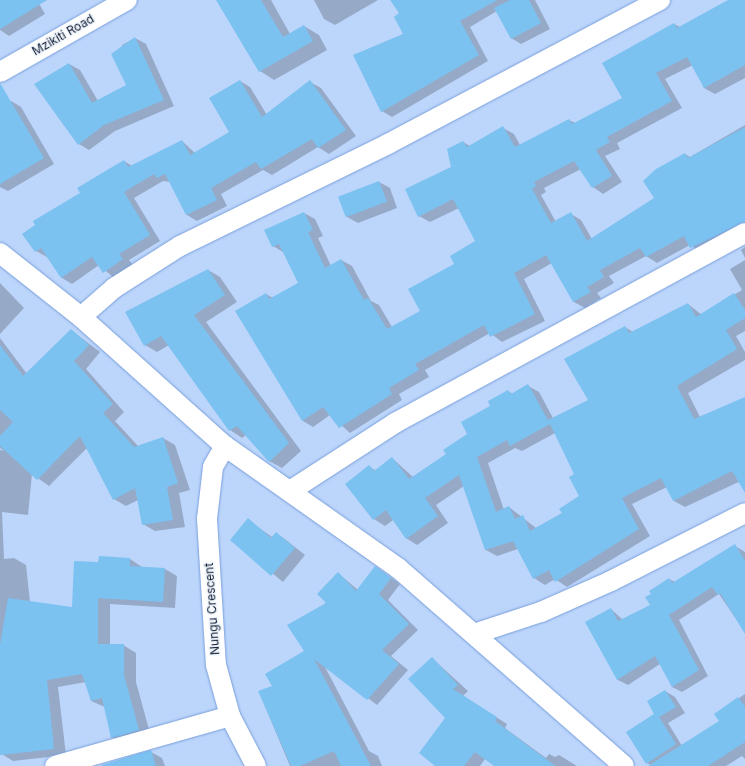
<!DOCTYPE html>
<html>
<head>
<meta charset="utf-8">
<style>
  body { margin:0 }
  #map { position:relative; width:745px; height:766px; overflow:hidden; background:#bcd5fb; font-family:Inter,sans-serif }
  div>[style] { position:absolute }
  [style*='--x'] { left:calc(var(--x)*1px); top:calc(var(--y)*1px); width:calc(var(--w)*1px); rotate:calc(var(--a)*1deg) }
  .shadow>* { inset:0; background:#0003 }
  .building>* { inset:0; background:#7bc2f1; transform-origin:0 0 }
  .roads { filter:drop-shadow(0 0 1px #789fdb) drop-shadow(0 0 1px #789fdb) }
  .street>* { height:20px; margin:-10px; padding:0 10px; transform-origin:10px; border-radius:10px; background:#fff }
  span { translate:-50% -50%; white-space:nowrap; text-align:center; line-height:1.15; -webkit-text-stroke:3px #f0f5fb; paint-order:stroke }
  .street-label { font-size:12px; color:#0e1d34 }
</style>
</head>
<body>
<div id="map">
  <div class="shadow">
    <div style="clip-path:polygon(0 0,37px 0,45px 14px,9px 36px,0 30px)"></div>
    <div style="clip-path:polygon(217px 0,271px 0,290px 34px,304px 26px,319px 35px,327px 50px,274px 80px,260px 71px)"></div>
    <div style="clip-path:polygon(314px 0,378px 0,335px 25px,324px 19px)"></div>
    <div style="clip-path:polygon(393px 0,535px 0,550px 29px,521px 44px,511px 38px,497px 11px,470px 27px,488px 61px,392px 117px,382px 111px,404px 34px,400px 13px)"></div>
    <div style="clip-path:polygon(729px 0,745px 0,745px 78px,715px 94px,704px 88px,693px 65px,665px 79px,682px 108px,617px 143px,620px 149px,605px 156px,622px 182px,603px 194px,593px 187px,581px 169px,544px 188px,546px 192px,541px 195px,556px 222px,571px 214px,581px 220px,592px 239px,656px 198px,685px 154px,690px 157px,745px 125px,745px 232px,702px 253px,690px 245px,657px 263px,646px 256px,609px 276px,614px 283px,597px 293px,601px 298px,585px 308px,574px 302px,552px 263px,524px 279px,545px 321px,502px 342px,490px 333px,425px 370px,429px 377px,399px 394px,402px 400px,350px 433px,330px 415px,313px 427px,303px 421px,266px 294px,273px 298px,299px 283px,283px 252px,273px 246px,304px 213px,315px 219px,323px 236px,318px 238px,331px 266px,341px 260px,352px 266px,371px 301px,379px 305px,392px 327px,422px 311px,455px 264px,477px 242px,459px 208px,430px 222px,419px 216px,452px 167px,463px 142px,470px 146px,503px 128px,514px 134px,520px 145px,569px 120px,575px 123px,623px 99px,674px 24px,680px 27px)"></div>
    <div style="clip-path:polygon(135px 38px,146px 44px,174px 106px,115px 131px,89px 150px,79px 144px,69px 64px,80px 70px,98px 101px,128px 85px,122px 45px)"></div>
    <div style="clip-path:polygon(240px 81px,250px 87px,267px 115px,310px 82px,321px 88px,356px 136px,329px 154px,318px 147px,272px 175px,263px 170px,221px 194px,227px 206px,197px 221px,187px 215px,171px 182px,163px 181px,134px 198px,160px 241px,129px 260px,133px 265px,114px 278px,99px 265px,72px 284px,62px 278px,47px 257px,36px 251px,81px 193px,124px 161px,132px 166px,182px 141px,195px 153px,230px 132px)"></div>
    <div style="clip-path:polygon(11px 101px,21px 107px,54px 164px,8px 191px,0 187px,0 108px)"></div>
    <div style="clip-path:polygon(379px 182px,390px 188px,397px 208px,358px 223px,347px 217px)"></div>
    <div style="clip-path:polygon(745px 247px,745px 258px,741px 250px)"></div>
    <div style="clip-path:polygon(evenodd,745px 260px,745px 331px,736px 336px,745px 352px,745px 360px,688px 393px,700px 417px,745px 398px,745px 479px,685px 507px,674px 501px,667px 487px,632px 504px,650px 536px,567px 587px,555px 579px,545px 585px,534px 578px,518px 549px,497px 556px,486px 550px,464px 486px,436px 505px,448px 523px,417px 545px,406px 538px,393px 520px,385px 526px,374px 519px,347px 484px,369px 466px,376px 471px,392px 458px,413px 477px,448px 455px,508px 391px,513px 394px,528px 386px,539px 392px,553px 418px,589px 401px,625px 327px,633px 332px,688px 304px,702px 315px,742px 290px,730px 269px,745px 260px,555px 433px,576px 475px,580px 497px,563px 513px,536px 528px,509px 507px,504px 510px,488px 463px,515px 448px,522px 451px,555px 433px)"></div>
    <div style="clip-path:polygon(208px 270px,220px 277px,237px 302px,206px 322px,301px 451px,282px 468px,269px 461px,246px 435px,242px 438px,230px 430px,169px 345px,157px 352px,145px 345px)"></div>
    <div style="clip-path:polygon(0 283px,24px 308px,0 334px)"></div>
    <div style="clip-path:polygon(71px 330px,100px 352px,86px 369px,124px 412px,115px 421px,138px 446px,163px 438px,175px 445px,190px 490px,179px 493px,185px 527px,155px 531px,143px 524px,138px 500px,126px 506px,114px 499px,87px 448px,49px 486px,32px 474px,28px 515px,2px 512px,4px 559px,14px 558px,26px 565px,30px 602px,73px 608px,99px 563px,130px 559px,142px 567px,165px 569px,177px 576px,175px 608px,110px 604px,110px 645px,123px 645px,136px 653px,136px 682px,151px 737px,125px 744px,112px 737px,105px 707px,91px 701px,86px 682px,58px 687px,66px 755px,13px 761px,0 753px,0 450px,4px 451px,0 448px,0 338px,27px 374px)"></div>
    <div style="clip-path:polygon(248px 520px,272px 537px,276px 533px,286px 540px,305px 555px,283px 582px,231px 540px)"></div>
    <div style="clip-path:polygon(735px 546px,745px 552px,745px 632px,719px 594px,679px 620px,708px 676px,682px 692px,672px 687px,660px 664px,628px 685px,618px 680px,586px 622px,611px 609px,623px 620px,652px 605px,669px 579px,675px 582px)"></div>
    <div style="clip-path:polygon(376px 567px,400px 584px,388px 600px,418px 630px,391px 656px,408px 670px,377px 705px,324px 665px,369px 751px,378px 756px,382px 766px,290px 766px,259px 692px,273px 686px,305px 651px,338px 573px,358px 590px)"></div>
    <div style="clip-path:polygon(432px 658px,468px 691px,463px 696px,507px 724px,505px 728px,546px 758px,549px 754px,555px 757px,559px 755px,577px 766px,496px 766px,485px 759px,480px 766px,437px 766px,446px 718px)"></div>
    <div style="clip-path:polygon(665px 691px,675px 697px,685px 713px,668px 723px,682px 746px,720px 721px,715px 714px,745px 694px,745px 759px,742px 756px,726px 766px,652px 766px,647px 763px,656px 714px)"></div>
    <div style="clip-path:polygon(151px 752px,162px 758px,165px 766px,119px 766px)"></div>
  </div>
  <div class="building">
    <div style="clip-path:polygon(0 0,47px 0,0 29px)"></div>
    <div style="clip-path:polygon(216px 0,261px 0,283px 37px,304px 25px,313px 41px,259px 72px)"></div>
    <div style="clip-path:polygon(390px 0,497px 0,460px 21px,479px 55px,381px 112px,353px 55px,403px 34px,394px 17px,399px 13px)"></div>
    <div style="clip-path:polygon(510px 0,529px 0,541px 23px,511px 39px,494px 8px)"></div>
    <div style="clip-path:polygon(728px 0,745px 0,745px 65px,704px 88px,687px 57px,656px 73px,672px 101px,607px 137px,610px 142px,596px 150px,612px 176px,592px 188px,574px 161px,534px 182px,536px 186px,532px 189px,551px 223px,571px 212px,587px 241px,654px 198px,643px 181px,656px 169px,685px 153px,688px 158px,745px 127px,745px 222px,690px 248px,684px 236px,646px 257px,640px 248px,600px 270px,604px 277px,587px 287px,591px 292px,573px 302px,546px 255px,514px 273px,535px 314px,490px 337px,484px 325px,415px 364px,419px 370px,389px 388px,392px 394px,339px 428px,323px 407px,302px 421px,235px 311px,266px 293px,269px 299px,298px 283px,279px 244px,272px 247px,264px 230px,304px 212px,313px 230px,308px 232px,325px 268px,341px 259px,364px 300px,368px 298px,387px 329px,420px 311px,408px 289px,454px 264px,450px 256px,475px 241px,453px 199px,418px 217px,405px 189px,451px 167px,447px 149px,463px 141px,467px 147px,503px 126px,515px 147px,569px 119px,572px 124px,622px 98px,602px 63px,674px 23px,677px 28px)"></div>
    <div style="clip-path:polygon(135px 37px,164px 100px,104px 125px,78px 145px,34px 84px,69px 63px,92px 103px,126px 85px,111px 54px)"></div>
    <div style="clip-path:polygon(240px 80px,262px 117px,310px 80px,346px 130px,318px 148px,312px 139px,261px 169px,256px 162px,211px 188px,217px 200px,186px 215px,165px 174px,157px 178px,154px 174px,124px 192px,150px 235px,119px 254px,123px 259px,103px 273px,92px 257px,61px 278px,41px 248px,35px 252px,22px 234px,35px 225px,33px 221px,80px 193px,77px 188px,124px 160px,128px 167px,182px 140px,190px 155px,229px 132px,209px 98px)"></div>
    <div style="clip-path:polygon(0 83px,44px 158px,0 184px)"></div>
    <div style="left:379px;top:181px;width:22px;height:44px;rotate:69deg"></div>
    <div style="clip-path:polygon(208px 269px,225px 295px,194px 315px,289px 443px,269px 462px,237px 426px,229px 431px,161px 336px,144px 346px,125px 312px)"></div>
    <div style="clip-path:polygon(734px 293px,745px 310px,745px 318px,726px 330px,737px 349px,677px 386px,694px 419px,745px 397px,745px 493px,732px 471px,673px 501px,661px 478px,622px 498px,639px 529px,555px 582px,549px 570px,533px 579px,513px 541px,485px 550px,459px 475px,425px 498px,438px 516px,406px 539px,386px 510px,373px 520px,345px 484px,369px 465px,374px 471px,392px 457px,409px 479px,446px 454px,443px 450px,467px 434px,461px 422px,490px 406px,488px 401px,508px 390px,511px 394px,528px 384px,550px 424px,510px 446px,507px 440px,477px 457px,496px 512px,509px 506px,515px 519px,523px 515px,530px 531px,562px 513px,559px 509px,579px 496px,569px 477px,574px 474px,548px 420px,588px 400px,564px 359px,625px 326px,629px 333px,688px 303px,696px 317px)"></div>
    <div style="clip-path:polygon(71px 329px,89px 345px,74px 361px,113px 404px,103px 413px,134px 447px,163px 437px,178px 483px,167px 487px,173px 520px,142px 525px,135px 488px,113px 500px,80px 436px,37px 480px,0 446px,0 436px,13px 422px,0 410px,0 345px,23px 376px)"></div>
    <div style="clip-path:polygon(248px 518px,271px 538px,276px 532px,295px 548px,271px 576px,230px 540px)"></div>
    <div style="clip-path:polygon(735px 544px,745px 561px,745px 634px,720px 593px,718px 595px,712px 587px,669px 615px,699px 670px,672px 687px,655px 656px,617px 680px,585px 622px,611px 608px,618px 621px,650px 605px,645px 597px,651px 594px,649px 591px,669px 578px,672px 583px)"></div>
    <div style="clip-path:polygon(99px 556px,130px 558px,130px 566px,165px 568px,163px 602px,98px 598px,98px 644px,124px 644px,124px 675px,139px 730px,111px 738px,102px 698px,91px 701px,82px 674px,47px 680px,54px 749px,0 755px,0 645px,8px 598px,72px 607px,74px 561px,98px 562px)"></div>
    <div style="clip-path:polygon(375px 566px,391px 578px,379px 594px,409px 624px,382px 650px,399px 664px,367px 700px,314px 659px,371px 766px,341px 766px,334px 751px,300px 766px,291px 766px,258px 691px,272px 686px,265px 674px,304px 651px,287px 625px,326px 603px,317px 594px,338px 572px,356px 591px)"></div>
    <div style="clip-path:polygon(432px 657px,458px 685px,453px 689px,497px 717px,495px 721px,555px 766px,494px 766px,475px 752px,464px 766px,435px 766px,419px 753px,445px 718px,408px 679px)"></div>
    <div style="clip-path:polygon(665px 690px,676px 707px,659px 717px,676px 744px,646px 764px,626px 732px,654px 714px,647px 701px)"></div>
    <div style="clip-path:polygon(738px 697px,745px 707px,745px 742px,708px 766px,648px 766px,719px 721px,714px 714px)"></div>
    <div style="clip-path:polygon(151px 750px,156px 766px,102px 766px,102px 765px)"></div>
  </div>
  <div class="roads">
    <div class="street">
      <div style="--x:0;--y:72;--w:146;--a:-29.6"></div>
      <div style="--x:0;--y:253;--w:103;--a:38.3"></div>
      <div style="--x:81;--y:317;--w:193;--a:41.9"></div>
      <div style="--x:225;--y:446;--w:212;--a:35.2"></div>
      <div style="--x:398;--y:568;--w:300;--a:41.2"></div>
      <div style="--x:81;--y:317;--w:44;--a:-41.3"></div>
      <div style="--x:114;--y:288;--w:78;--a:-32.5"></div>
      <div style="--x:180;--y:246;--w:232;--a:-26.1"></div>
      <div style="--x:388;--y:144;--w:308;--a:-27.9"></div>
      <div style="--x:225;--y:446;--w:24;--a:120"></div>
      <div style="--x:213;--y:467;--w:52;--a:96.6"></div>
      <div style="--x:207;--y:519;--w:146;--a:86.5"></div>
      <div style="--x:216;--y:665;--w:53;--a:74.6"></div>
      <div style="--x:230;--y:716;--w:56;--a:62.5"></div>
      <div style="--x:290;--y:491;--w:125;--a:-32.9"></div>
      <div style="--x:395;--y:423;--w:398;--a:-28.5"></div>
      <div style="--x:474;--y:634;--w:71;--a:-18.2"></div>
      <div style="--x:541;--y:612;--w:77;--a:-23.9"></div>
      <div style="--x:611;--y:581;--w:150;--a:-26.9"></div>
      <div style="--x:55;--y:766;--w:182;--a:-15.9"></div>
    </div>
  </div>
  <div class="street-label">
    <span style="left:63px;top:35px;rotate:-30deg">Mzikiti Road</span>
    <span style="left:212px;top:609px;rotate:-94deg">Nungu Crescent</span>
  </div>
</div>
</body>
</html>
